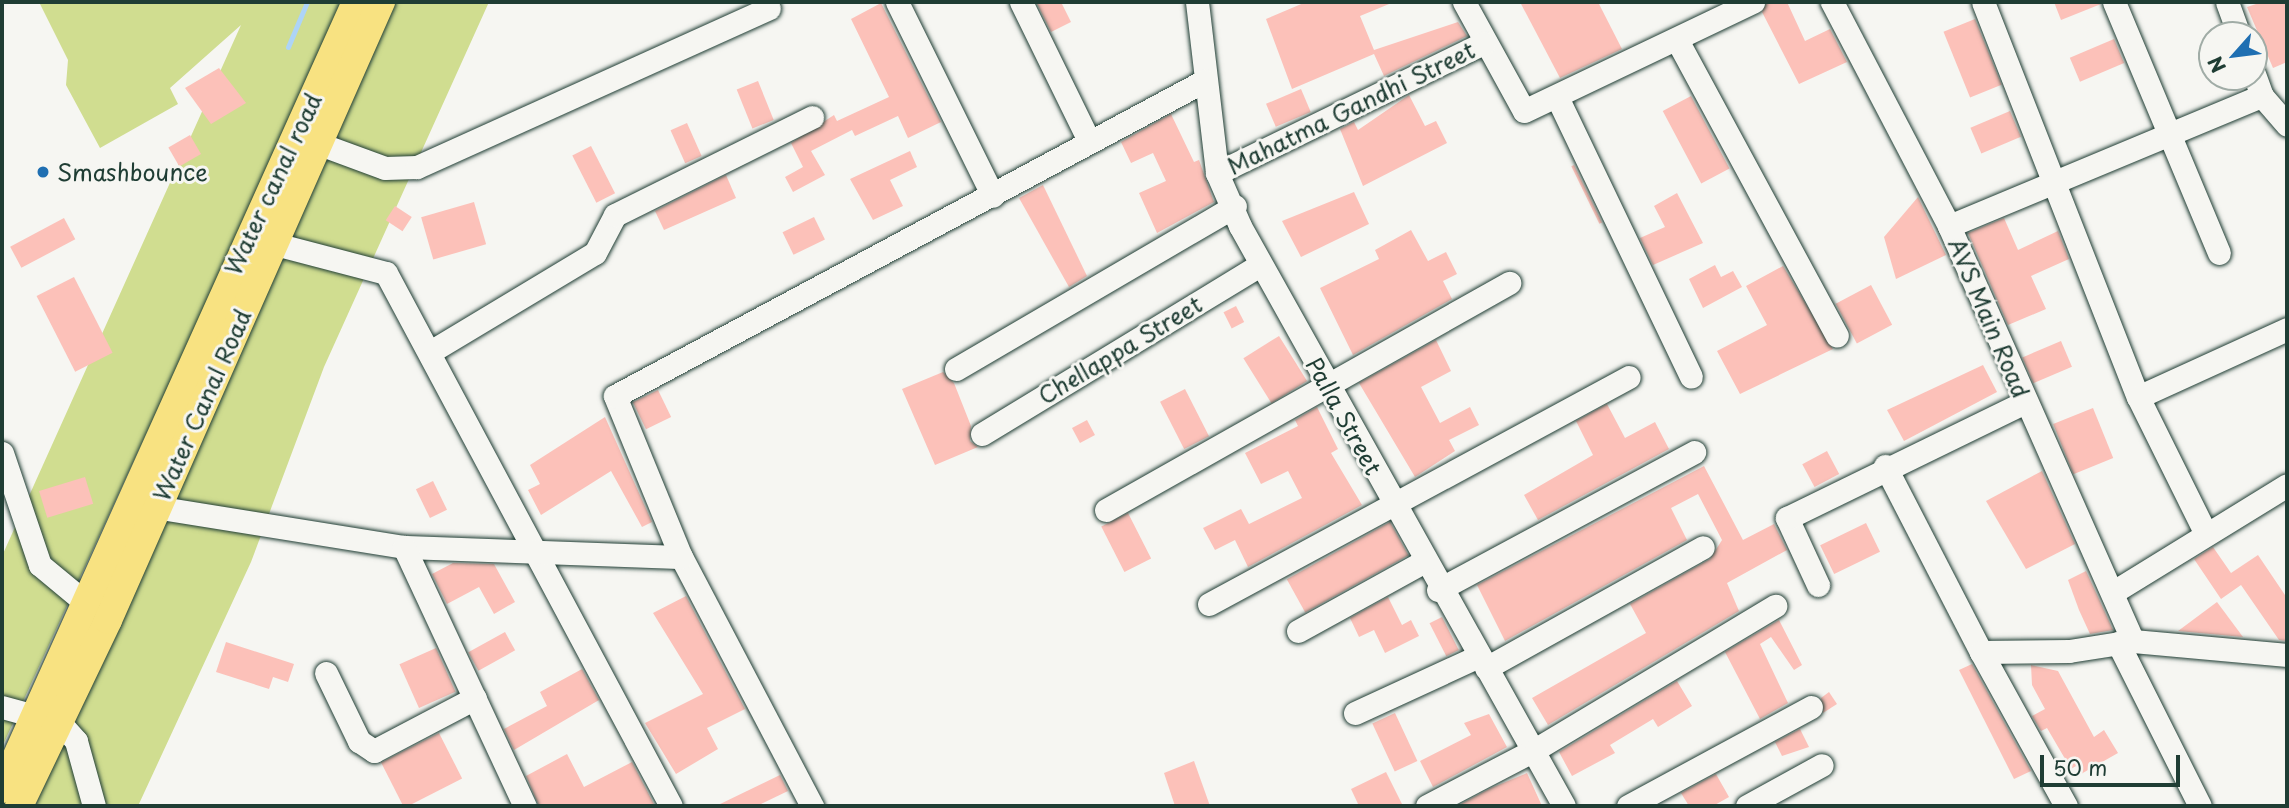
<!DOCTYPE html>
<html>
<head>
<meta charset="utf-8">
<style>
  body { margin:0 }
  #map { position:relative; width:2289px; height:808px; overflow:hidden; background:#f6f6f2; font-family:"Playpen Sans",sans-serif }
  div>[style] { position:absolute }
  [style*='--x'] { left:calc(var(--x)*1px); top:calc(var(--y)*1px); width:calc(var(--w)*1px); rotate:calc(var(--a)*1deg) }
  .green>* { inset:0; background:#d0dd90 }
  .stream>* { height:5px; margin:-2.5px; padding:0 2.5px; transform-origin:2.5px; border-radius:2.5px; background:#add4f7 }
  .building>* { inset:0; background:#fcc1b9; transform-origin:0 0 }
  .roads { filter:drop-shadow(0 0 2px #1f3d34) drop-shadow(0 0 2px #1f3d34) }
  .minor>* { height:23px; margin:-11.5px; padding:0 11.5px; transform-origin:11.5px; border-radius:11.5px; background:#f6f6f2 }
  .major>* { height:28px; margin:-14px; padding:0 14px; transform-origin:14px; border-radius:14px; background:#f8e281 }
  .dots>* { width:19px; height:19px; translate:-50% -50%; box-sizing:border-box; border:4px solid #f6f6f2; border-radius:50% }
  span { translate:-50% -50%; white-space:nowrap; text-align:center; line-height:1.15; -webkit-text-stroke:6px #f6f6f2; paint-order:stroke }
  .street-label { font-size:23px; color:#1f3d34 }
  .poi-label { font-size:23px; color:#1f3d34 }
  .left { translate:0 -50%; text-align:left }
  .frame { position:absolute; inset:0; border:4px solid #1f3d34; pointer-events:none }
  .north { position:absolute; left:2198px; top:21px; width:70px; height:70px; box-sizing:border-box; background:#f6f6f2; border:2px solid #a0aca6; border-radius:50%; rotate:242deg; font-size:19px; font-weight:700; line-height:28px; text-align:center; color:#1f3d34 }
  .north::after { content:''; display:block; margin:auto; width:24px; height:32px; background:#1f6fb2; clip-path:polygon(50% 0,100% 100%,50% 72%,0 100%) }
  .scale { position:absolute; left:2040px; top:755px; width:140px; height:32px; box-sizing:border-box; border:4px solid #1f3d34; border-top:0; padding-left:9px; font-size:21px; line-height:24px; white-space:nowrap; color:#1f3d34; -webkit-text-stroke:5px #f6f6f2; paint-order:stroke }
</style>
</head>
<body>
<div id="map">
  <div class="green">
    <div style="clip-path:polygon(39px 2px,345px 2px,2px 747px,2px 556px,241px 25px,170px 88px,178px 104px,100px 148px,66px 85px,68px 60px)"></div>
    <div style="clip-path:polygon(394px 2px,489px 2px,324px 367px,251px 562px,138px 806px,35px 806px)"></div>
  </div>
  <div class="stream">
    <div style="--x:288;--y:47;--w:49;--a:-67.1"></div>
  </div>
  <div class="building">
    <div style="clip-path:polygon(1036px 2px,1061px 2px,1071px 22px,1051px 32px)"></div>
    <div style="clip-path:polygon(1306px 2px,1394px 2px,1360px 16px,1374px 50px,1458px 22px,1467px 36px,1384px 76px,1374px 54px,1292px 89px,1266px 19px)"></div>
    <div style="clip-path:polygon(1520px 2px,1598px 2px,1622px 49px,1560px 78px)"></div>
    <div style="clip-path:polygon(1767px 2px,1787px 2px,1805px 41px,1830px 29px,1847px 62px,1799px 84px,1762px 12px)"></div>
    <div style="clip-path:polygon(2054px 2px,2100px 2px,2101px 4px,2061px 20px)"></div>
    <div style="clip-path:polygon(2262px 2px,2287px 2px,2287px 62px,2273px 68px,2247px 7px)"></div>
    <div style="clip-path:polygon(881px 3px,941px 122px,908px 138px,898px 116px,855px 136px,852px 130px,811px 151px,825px 175px,793px 192px,785px 177px,803px 167px,791px 143px,834px 115px,837px 121px,889px 97px,851px 19px)"></div>
    <div style="left:1975px;top:19px;width:71px;height:34px;rotate:68deg"></div>
    <div style="left:2114px;top:39px;width:26px;height:48px;rotate:67deg"></div>
    <div style="clip-path:polygon(219px 68px,246px 103px,211px 124px,185px 88px)"></div>
    <div style="left:758px;top:81px;width:42px;height:23px;rotate:68deg"></div>
    <div style="left:1301px;top:89px;width:25px;height:38px;rotate:67deg"></div>
    <div style="clip-path:polygon(1409px 95px,1425px 126px,1436px 121px,1447px 143px,1363px 186px,1340px 129px,1354px 122px,1358px 130px)"></div>
    <div style="left:1691px;top:96px;width:82px;height:32px;rotate:62deg"></div>
    <div style="left:2010px;top:111px;width:28px;height:43px;rotate:67deg"></div>
    <div style="clip-path:polygon(1171px 114px,1194px 162px,1199px 160px,1214px 202px,1157px 233px,1139px 193px,1166px 181px,1153px 153px,1131px 163px,1121px 142px)"></div>
    <div style="left:687px;top:123px;width:36px;height:18px;rotate:66deg"></div>
    <div style="left:190px;top:135px;width:22px;height:25px;rotate:60deg"></div>
    <div style="left:591px;top:146px;width:53px;height:21px;rotate:63deg"></div>
    <div style="clip-path:polygon(910px 151px,917px 167px,890px 180px,903px 206px,873px 220px,850px 179px)"></div>
    <div style="left:1574px;top:165px;width:64px;height:3px;rotate:64deg"></div>
    <div style="clip-path:polygon(726px 175px,736px 198px,664px 230px,655px 211px)"></div>
    <div style="clip-path:polygon(1043px 185px,1087px 276px,1069px 287px,1019px 198px)"></div>
    <div style="clip-path:polygon(1354px 192px,1369px 224px,1301px 257px,1282px 221px)"></div>
    <div style="clip-path:polygon(1677px 193px,1703px 243px,1653px 265px,1640px 238px,1665px 227px,1654px 206px)"></div>
    <div style="clip-path:polygon(1918px 197px,1946px 255px,1896px 279px,1884px 237px)"></div>
    <div style="left:474px;top:202px;width:44px;height:55px;rotate:74deg"></div>
    <div style="left:395px;top:206px;width:20px;height:17px;rotate:33deg"></div>
    <div style="left:814px;top:217px;width:25px;height:35px;rotate:64deg"></div>
    <div style="left:64px;top:218px;width:24px;height:61px;rotate:62deg"></div>
    <div style="clip-path:polygon(2004px 218px,2018px 250px,2058px 231px,2069px 259px,2031px 276px,2046px 309px,2008px 325px,1968px 233px)"></div>
    <div style="clip-path:polygon(1411px 230px,1428px 261px,1446px 252px,1457px 274px,1443px 281px,1452px 299px,1353px 355px,1320px 288px,1379px 259px,1375px 250px)"></div>
    <div style="clip-path:polygon(1715px 265px,1721px 277px,1733px 271px,1742px 287px,1703px 308px,1689px 279px)"></div>
    <div style="clip-path:polygon(1783px 266px,1833px 349px,1740px 394px,1717px 351px,1767px 325px,1746px 286px)"></div>
    <div style="left:74px;top:277px;width:85px;height:42px;rotate:63deg"></div>
    <div style="left:1871px;top:285px;width:45px;height:40px;rotate:62deg"></div>
    <div style="left:1236px;top:306px;width:18px;height:14px;rotate:63deg"></div>
    <div style="left:1279px;top:336px;width:53px;height:42px;rotate:58deg"></div>
    <div style="clip-path:polygon(1436px 340px,1451px 371px,1421px 387px,1440px 423px,1470px 407px,1479px 425px,1449px 440px,1455px 451px,1415px 477px,1359px 383px)"></div>
    <div style="left:2061px;top:341px;width:28px;height:42px;rotate:67deg"></div>
    <div style="clip-path:polygon(1983px 365px,1997px 392px,1904px 441px,1887px 410px)"></div>
    <div style="clip-path:polygon(943px 372px,954px 383px,971px 426px,970px 441px,978px 447px,935px 465px,902px 389px)"></div>
    <div style="left:1185px;top:389px;width:53px;height:28px;rotate:63deg"></div>
    <div style="left:658px;top:390px;width:30px;height:28px;rotate:64deg"></div>
    <div style="clip-path:polygon(1607px 404px,1625px 438px,1655px 422px,1669px 449px,1538px 520px,1524px 495px,1593px 455px,1576px 421px)"></div>
    <div style="clip-path:polygon(1317px 407px,1338px 449px,1331px 453px,1362px 505px,1248px 567px,1235px 540px,1215px 550px,1203px 528px,1241px 509px,1249px 524px,1302px 498px,1288px 471px,1261px 484px,1245px 453px,1298px 426px,1295px 420px)"></div>
    <div style="left:2093px;top:408px;width:54px;height:43px;rotate:68deg"></div>
    <div style="clip-path:polygon(605px 417px,652px 522px,642px 527px,611px 471px,541px 515px,528px 490px,540px 484px,530px 465px)"></div>
    <div style="left:1087px;top:420px;width:17px;height:17px;rotate:62deg"></div>
    <div style="left:1827px;top:451px;width:26px;height:28px;rotate:62deg"></div>
    <div style="clip-path:polygon(1704px 466px,1743px 540px,1774px 524px,1787px 550px,1727px 583px,1739px 611px,1548px 725px,1532px 698px,1646px 633px,1630px 604px,1710px 559px,1722px 540px,1698px 494px,1671px 508px,1687px 540px,1505px 641px,1477px 585px)"></div>
    <div style="clip-path:polygon(2042px 471px,2075px 544px,2026px 569px,1986px 501px)"></div>
    <div style="left:85px;top:477px;width:28px;height:48px;rotate:73deg"></div>
    <div style="left:433px;top:481px;width:32px;height:19px;rotate:64deg"></div>
    <div style="left:1128px;top:513px;width:51px;height:30px;rotate:63deg"></div>
    <div style="left:1390px;top:522px;width:38px;height:118px;rotate:61deg"></div>
    <div style="left:1866px;top:523px;width:32px;height:51px;rotate:64deg"></div>
    <div style="clip-path:polygon(2213px 547px,2231px 573px,2258px 555px,2287px 598px,2287px 641px,2279px 640px,2241px 585px,2221px 599px,2194px 559px)"></div>
    <div style="clip-path:polygon(453px 563px,494px 564px,515px 602px,494px 614px,479px 587px,447px 604px,432px 574px)"></div>
    <div style="clip-path:polygon(2086px 571px,2099px 599px,2113px 630px,2090px 634px,2079px 610px,2068px 580px)"></div>
    <div style="clip-path:polygon(686px 596px,745px 709px,707px 728px,718px 749px,676px 774px,645px 723px,703px 694px,653px 613px)"></div>
    <div style="clip-path:polygon(1388px 597px,1402px 625px,1411px 620px,1419px 636px,1385px 653px,1374px 630px,1359px 637px,1350px 618px)"></div>
    <div style="clip-path:polygon(2217px 602px,2243px 637px,2178px 631px)"></div>
    <div style="left:1442px;top:617px;width:37px;height:14px;rotate:63deg"></div>
    <div style="clip-path:polygon(1779px 620px,1802px 665px,1794px 670px,1771px 637px,1760px 644px,1788px 703px,1760px 719px,1725px 652px)"></div>
    <div style="left:505px;top:632px;width:21px;height:42px;rotate:61deg"></div>
    <div style="clip-path:polygon(226px 642px,294px 664px,288px 682px,273px 677px,269px 689px,216px 672px)"></div>
    <div style="left:436px;top:648px;width:48px;height:40px;rotate:66deg"></div>
    <div style="clip-path:polygon(1972px 664px,2031px 771px,2014px 779px,1959px 670px)"></div>
    <div style="clip-path:polygon(2031px 665px,2058px 671px,2094px 737px,2104px 730px,2118px 753px,2081px 774px,2076px 766px,2071px 769px,2047px 728px,2041px 731px,2032px 716px,2045px 709px,2032px 685px)"></div>
    <div style="clip-path:polygon(582px 669px,599px 700px,514px 750px,504px 729px,547px 706px,540px 692px)"></div>
    <div style="clip-path:polygon(1677px 681px,1692px 706px,1658px 727px,1653px 719px,1610px 745px,1615px 753px,1572px 776px,1559px 752px)"></div>
    <div style="clip-path:polygon(1829px 692px,1837px 704px,1823px 713px,1821px 698px)"></div>
    <div style="left:1395px;top:713px;width:53px;height:25px;rotate:65deg"></div>
    <div style="clip-path:polygon(1489px 714px,1507px 747px,1433px 787px,1420px 761px,1471px 735px,1464px 723px)"></div>
    <div style="clip-path:polygon(1800px 729px,1809px 747px,1782px 756px,1775px 742px)"></div>
    <div style="left:439px;top:733px;width:51px;height:65px;rotate:63deg"></div>
    <div style="clip-path:polygon(567px 754px,584px 787px,632px 762px,655px 806px,539px 806px,526px 776px)"></div>
    <div style="clip-path:polygon(1194px 761px,1210px 806px,1175px 806px,1164px 773px)"></div>
    <div style="clip-path:polygon(1386px 772px,1403px 806px,1359px 806px,1351px 789px)"></div>
    <div style="clip-path:polygon(1527px 773px,1542px 806px,1457px 806px,1491px 788px)"></div>
    <div style="clip-path:polygon(1716px 774px,1729px 797px,1713px 806px,1689px 806px,1681px 793px)"></div>
    <div style="clip-path:polygon(780px 775px,788px 791px,757px 806px,716px 806px)"></div>
  </div>
  <div class="roads">
    <div class="minor">
      <div style="--x:897;--y:2;--w:216;--a:63.7"></div>
      <div style="--x:1021;--y:2;--w:155;--a:63.9"></div>
      <div style="--x:1197;--y:2;--w:172;--a:83.3"></div>
      <div style="--x:1217;--y:173;--w:58;--a:66.5"></div>
      <div style="--x:1240;--y:226;--w:664;--a:60.81"></div>
      <div style="--x:1464;--y:2;--w:124;--a:61.2"></div>
      <div style="--x:1524;--y:111;--w:254;--a:-25.5"></div>
      <div style="--x:1832;--y:2;--w:253;--a:62.4"></div>
      <div style="--x:1949;--y:226;--w:454;--a:66.1"></div>
      <div style="--x:1983;--y:2;--w:424;--a:68.6"></div>
      <div style="--x:2138;--y:397;--w:164;--a:-24.5"></div>
      <div style="--x:2114;--y:2;--w:272;--a:67.3"></div>
      <div style="--x:2227;--y:2;--w:35;--a:70"></div>
      <div style="--x:1677;--y:40;--w:336;--a:61.6"></div>
      <div style="--x:2254;--y:74;--w:23;--a:70"></div>
      <div style="--x:1557;--y:97;--w:310;--a:64.4"></div>
      <div style="--x:317;--y:143;--w:72;--a:20.2"></div>
      <div style="--x:385;--y:168;--w:32;--a:-2"></div>
      <div style="--x:417;--y:167;--w:386;--a:-24.3"></div>
      <div style="--x:1217;--y:173;--w:297;--a:-26"></div>
      <div style="--x:1949;--y:226;--w:339;--a:-22.6"></div>
      <div style="--x:2262;--y:96;--w:38;--a:49"></div>
      <div style="--x:260;--y:240;--w:130;--a:14.7"></div>
      <div style="--x:386;--y:273;--w:604;--a:61.87"></div>
      <div style="--x:430;--y:352;--w:192;--a:-31"></div>
      <div style="--x:595;--y:253;--w:43;--a:-62.2"></div>
      <div style="--x:615;--y:215;--w:220;--a:-26.4"></div>
      <div style="--x:956;--y:369;--w:323;--a:-30.3"></div>
      <div style="--x:2138;--y:397;--w:153;--a:63.6"></div>
      <div style="--x:982;--y:434;--w:323;--a:-31.3"></div>
      <div style="--x:2;--y:453;--w:118;--a:71.3"></div>
      <div style="--x:40;--y:565;--w:61;--a:39.7"></div>
      <div style="--x:1885;--y:466;--w:209;--a:62.7"></div>
      <div style="--x:142;--y:505;--w:265;--a:9.1"></div>
      <div style="--x:404;--y:547;--w:277;--a:2.1"></div>
      <div style="--x:1106;--y:510;--w:463;--a:-29.4"></div>
      <div style="--x:404;--y:547;--w:286;--a:65"></div>
      <div style="--x:1818;--y:585;--w:74;--a:-114.8"></div>
      <div style="--x:1787;--y:518;--w:265;--a:-26"></div>
      <div style="--x:1438;--y:590;--w:291;--a:-28.3"></div>
      <div style="--x:2115;--y:591;--w:202;--a:-31.6"></div>
      <div style="--x:1209;--y:604;--w:477;--a:-28.4"></div>
      <div style="--x:1298;--y:631;--w:143;--a:-28.9"></div>
      <div style="--x:2118;--y:643;--w:182;--a:63.3"></div>
      <div style="--x:1486;--y:668;--w:248;--a:-29.1"></div>
      <div style="--x:326;--y:673;--w:76;--a:64.1"></div>
      <div style="--x:359;--y:741;--w:18;--a:34"></div>
      <div style="--x:374;--y:751;--w:114;--a:-27.7"></div>
      <div style="--x:2;--y:707;--w:60;--a:15.4"></div>
      <div style="--x:60;--y:723;--w:24;--a:48"></div>
      <div style="--x:76;--y:741;--w:67;--a:74.5"></div>
      <div style="--x:1355;--y:713;--w:136;--a:-24.7"></div>
      <div style="--x:812;--y:806;--w:281;--a:-117.7"></div>
      <div style="--x:681;--y:557;--w:174;--a:-112.3"></div>
      <div style="--x:615;--y:396;--w:668;--a:-28.14"></div>
      <div style="--x:1427;--y:806;--w:123;--a:-27.6"></div>
      <div style="--x:1536;--y:749;--w:279;--a:-30.9"></div>
      <div style="--x:1628;--y:806;--w:208;--a:-28.4"></div>
      <div style="--x:1747;--y:806;--w:85;--a:-28.7"></div>
      <div style="--x:2066;--y:806;--w:176;--a:-118.9"></div>
      <div style="--x:1981;--y:652;--w:88;--a:-0.7"></div>
      <div style="--x:2069;--y:651;--w:65;--a:-8.9"></div>
      <div style="--x:2133;--y:641;--w:155;--a:5.2"></div>
    </div>
    <div class="major">
      <div style="--x:2;--y:789;--w:863;--a:-65.78"></div>
      <div style="--x:19;--y:806;--w:206;--a:-64.4"></div>
      <div style="--x:108;--y:620;--w:676;--a:-66.17"></div>
    </div>
  </div>
  <div class="dots">
    <div style="left:43px;top:172px;background:#1f6fb2"></div>
  </div>
  <div class="street-label">
    <span style="left:1351px;top:108px;rotate:-26deg">Mahatma Gandhi Street</span>
    <span style="left:273px;top:184px;rotate:-65deg">Water canal road</span>
    <span style="left:1989px;top:318px;rotate:67deg">AVS Main Road</span>
    <span style="left:1120px;top:350px;rotate:-31deg">Chellappa Street</span>
    <span style="left:202px;top:405px;rotate:-66deg">Water Canal Road</span>
    <span style="left:1344px;top:416px;rotate:61deg">Palla Street</span>
  </div>
  <div class="poi-label">
    <span class="left" style="left:57px;top:172px">Smashbounce</span>
  </div>
  <div class="frame"></div>
  <div class="north">N</div>
  <div class="scale">50 m</div>
</div>
</body>
</html>
